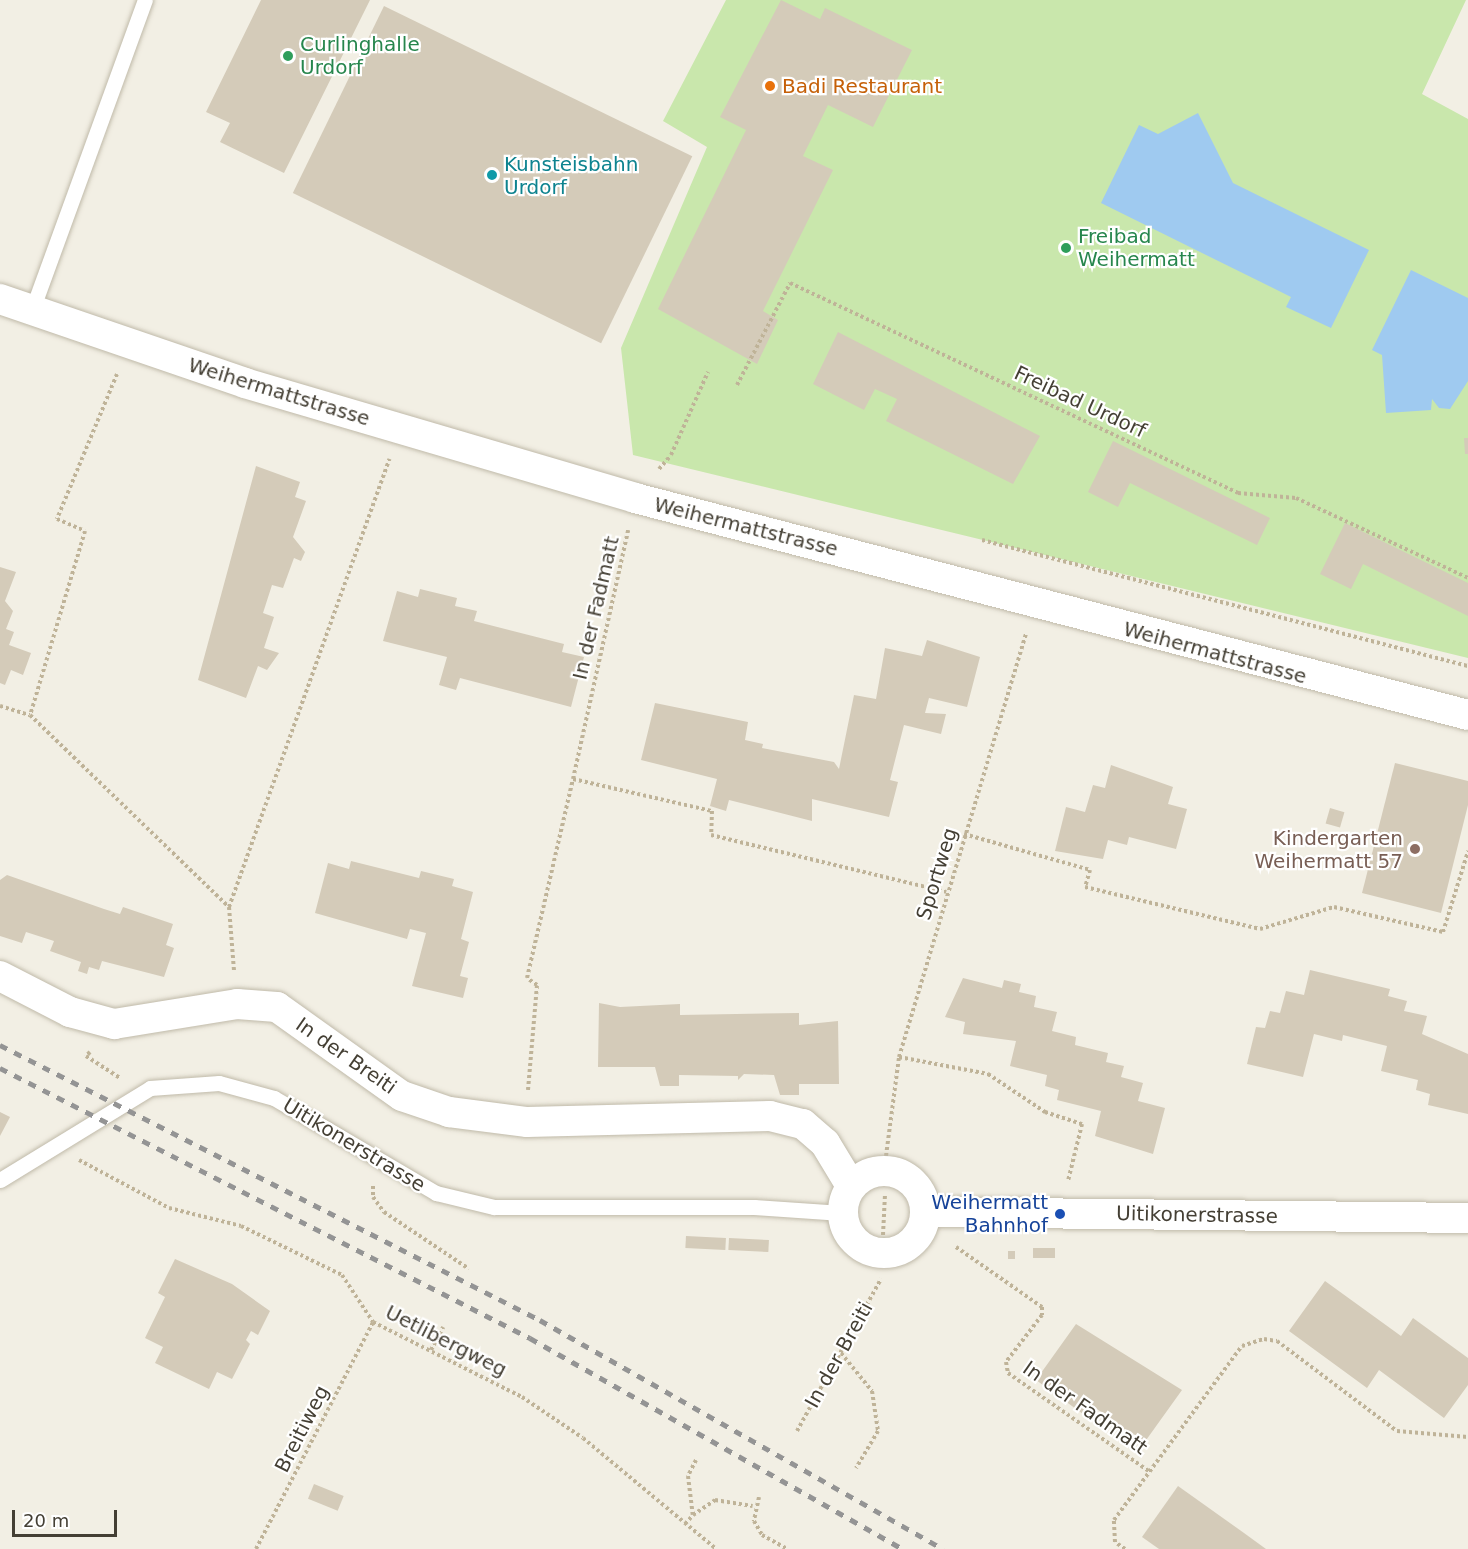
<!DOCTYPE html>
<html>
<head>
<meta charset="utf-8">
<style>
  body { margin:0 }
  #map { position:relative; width:1468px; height:1549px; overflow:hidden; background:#f2efe4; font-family:"DejaVu Sans",sans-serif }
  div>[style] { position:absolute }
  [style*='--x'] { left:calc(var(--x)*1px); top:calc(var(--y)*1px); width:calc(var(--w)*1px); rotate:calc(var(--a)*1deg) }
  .green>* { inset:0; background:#c9e7ac }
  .water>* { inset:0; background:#9fcaf0 }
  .building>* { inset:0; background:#d4cbb9; transform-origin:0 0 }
  .path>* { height:4px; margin-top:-2px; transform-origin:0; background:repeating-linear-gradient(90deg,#bfb398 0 3px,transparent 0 6px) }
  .roads { filter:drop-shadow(0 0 2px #c0baa9) drop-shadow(0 0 2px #c0baa9) }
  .service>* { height:15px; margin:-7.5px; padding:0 7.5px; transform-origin:7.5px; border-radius:7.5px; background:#fff }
  .minor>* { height:30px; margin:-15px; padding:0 15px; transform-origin:15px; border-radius:15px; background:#fff }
  .minor>.ring { margin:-15px; padding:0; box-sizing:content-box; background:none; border:30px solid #fff; border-radius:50% }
  .rail>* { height:4.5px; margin-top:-2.25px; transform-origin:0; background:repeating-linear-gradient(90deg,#949494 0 8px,transparent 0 16px) }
  .dots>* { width:16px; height:16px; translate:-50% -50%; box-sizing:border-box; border:3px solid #fff; border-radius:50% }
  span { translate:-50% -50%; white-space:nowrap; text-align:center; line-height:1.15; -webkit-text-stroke:4.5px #fff; paint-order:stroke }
  .leisure-label { font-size:20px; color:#27864d }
  .left { translate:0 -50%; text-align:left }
  .food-label { font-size:20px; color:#c56008 }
  .culture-label { font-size:20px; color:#0d838f }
  .street-label { font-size:20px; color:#443f34 }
  .education-label { font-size:20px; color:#785e54 }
  .right { translate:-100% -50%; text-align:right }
  .transit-label { font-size:20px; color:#164399 }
  .scale { position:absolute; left:12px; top:1510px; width:105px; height:27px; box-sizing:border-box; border:3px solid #443f34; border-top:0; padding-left:8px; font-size:18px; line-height:21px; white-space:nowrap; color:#443f34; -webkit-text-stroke:4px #fff; paint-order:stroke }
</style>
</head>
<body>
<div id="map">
  <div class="green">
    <div style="clip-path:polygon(726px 0,1466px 0,1422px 94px,1468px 119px,1468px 658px,633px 455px,621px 348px,707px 147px,663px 121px)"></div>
  </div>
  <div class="water">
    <div style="clip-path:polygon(1198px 113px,1233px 183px,1369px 250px,1331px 328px,1286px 307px,1291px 297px,1101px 203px,1139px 125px,1158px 134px)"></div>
    <div style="clip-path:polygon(1411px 270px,1468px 298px,1468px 381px,1450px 409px,1439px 408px,1432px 399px,1431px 410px,1386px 413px,1382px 355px,1372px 350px)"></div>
  </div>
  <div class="building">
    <div style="clip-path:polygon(261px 0,370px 0,284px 173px,220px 142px,230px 123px,206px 112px)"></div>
    <div style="clip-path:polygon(781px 0,820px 19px,825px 8px,912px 50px,873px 127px,828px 105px,803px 156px,833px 170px,763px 311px,778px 320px,757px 364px,658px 309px,746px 130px,720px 117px)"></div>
    <div style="left:384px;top:6px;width:343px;height:208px;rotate:26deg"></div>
    <div style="clip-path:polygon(838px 332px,1040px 436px,1013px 484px,886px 421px,897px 399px,875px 389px,864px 410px,813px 384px)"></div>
    <div style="clip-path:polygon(1464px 438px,1468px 438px,1468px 454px,1465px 454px)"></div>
    <div style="clip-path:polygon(1113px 441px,1270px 518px,1257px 545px,1130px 483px,1118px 507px,1088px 492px)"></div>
    <div style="clip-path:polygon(256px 466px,300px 482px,295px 497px,306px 501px,293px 537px,305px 552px,301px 561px,294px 558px,283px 588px,272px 585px,263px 613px,274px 617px,264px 648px,279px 653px,267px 670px,258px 666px,246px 698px,198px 680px)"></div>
    <div style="clip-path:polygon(1345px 523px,1468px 583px,1468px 616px,1363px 564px,1351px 589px,1320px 574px)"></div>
    <div style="clip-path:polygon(0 567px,16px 572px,5px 601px,13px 611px,6px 629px,14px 632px,9px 645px,31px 653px,23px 675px,11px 670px,5px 685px,0 683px)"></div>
    <div style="clip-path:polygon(420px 589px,457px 598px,455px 606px,477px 611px,474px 621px,564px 644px,562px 652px,584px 657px,571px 707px,460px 678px,456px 690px,439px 685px,447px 657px,383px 641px,397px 591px,418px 597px)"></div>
    <div style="clip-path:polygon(927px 640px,980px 657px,967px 707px,929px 698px,925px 713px,946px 714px,941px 734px,904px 725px,890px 780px,898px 782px,889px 817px,812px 799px,812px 821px,729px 800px,726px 811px,710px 806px,717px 779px,641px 760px,655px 703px,748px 722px,745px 740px,763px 744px,762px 748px,834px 762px,839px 769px,854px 695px,876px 699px,885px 648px,922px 656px)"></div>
    <div style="clip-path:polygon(1395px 763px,1468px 781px,1468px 805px,1441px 913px,1362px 893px)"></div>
    <div style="clip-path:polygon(1111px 765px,1173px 787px,1168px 804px,1187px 809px,1176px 849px,1129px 837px,1127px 845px,1108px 840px,1103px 859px,1055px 851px,1066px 807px,1085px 812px,1093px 785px,1105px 788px)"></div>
    <div style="left:1330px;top:808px;width:15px;height:16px;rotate:16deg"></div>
    <div style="clip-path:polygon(351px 861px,419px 878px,421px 871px,454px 879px,452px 886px,473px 892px,461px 939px,469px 942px,460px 976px,468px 978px,463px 998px,412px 986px,426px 933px,410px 929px,407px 939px,315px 913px,328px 863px,349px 869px)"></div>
    <div style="clip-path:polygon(7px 875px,104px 909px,120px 914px,123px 907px,173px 924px,166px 945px,174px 948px,164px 977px,102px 961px,99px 970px,89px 967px,87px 974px,78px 971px,81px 962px,50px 951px,54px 941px,26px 932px,22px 943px,0 936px,0 880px)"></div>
    <div style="clip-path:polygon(1310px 970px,1390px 989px,1388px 996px,1407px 1001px,1404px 1011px,1427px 1016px,1422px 1034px,1468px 1054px,1468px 1114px,1428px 1105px,1430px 1094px,1416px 1090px,1418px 1080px,1381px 1071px,1387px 1046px,1343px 1035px,1342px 1041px,1314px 1034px,1303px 1077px,1247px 1064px,1256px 1027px,1265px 1028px,1270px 1011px,1280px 1013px,1286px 991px,1304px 995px)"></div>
    <div style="clip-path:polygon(963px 978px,1002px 988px,1004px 980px,1021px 984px,1019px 992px,1036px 996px,1034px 1007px,1057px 1012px,1052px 1031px,1076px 1037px,1075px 1045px,1108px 1053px,1106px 1062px,1124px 1066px,1121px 1077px,1143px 1083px,1138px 1101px,1165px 1108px,1153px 1154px,1095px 1136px,1101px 1111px,1057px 1100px,1059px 1090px,1045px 1086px,1047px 1075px,1010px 1066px,1016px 1041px,963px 1034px,965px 1022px,945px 1017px)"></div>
    <div style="clip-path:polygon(599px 1003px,620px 1007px,680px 1004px,680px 1015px,799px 1013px,799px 1025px,838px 1021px,839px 1084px,799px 1084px,799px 1095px,780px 1095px,774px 1075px,744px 1074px,738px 1080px,738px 1076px,679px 1075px,679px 1086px,660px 1086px,655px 1067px,598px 1067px)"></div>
    <div style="clip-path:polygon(0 1112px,10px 1117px,0 1136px)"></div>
    <div style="left:686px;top:1236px;width:40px;height:12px;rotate:3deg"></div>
    <div style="left:729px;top:1238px;width:40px;height:12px;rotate:3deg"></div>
    <div style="left:1055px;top:1248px;width:10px;height:22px;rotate:90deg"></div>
    <div style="left:1008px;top:1251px;width:7px;height:8px"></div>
    <div style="clip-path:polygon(175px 1259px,232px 1284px,270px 1311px,258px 1335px,251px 1331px,246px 1340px,250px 1344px,232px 1379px,217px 1372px,209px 1389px,155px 1363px,163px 1347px,145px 1338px,165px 1297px,158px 1293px)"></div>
    <div style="clip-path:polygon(1325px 1281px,1401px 1336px,1413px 1318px,1468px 1358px,1468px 1385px,1444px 1418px,1379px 1370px,1367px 1388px,1289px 1331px)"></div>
    <div style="clip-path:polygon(1076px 1324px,1182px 1390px,1144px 1443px,1090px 1404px,1083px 1414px,1036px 1380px)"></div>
    <div style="left:314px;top:1484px;width:32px;height:16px;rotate:22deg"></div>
    <div style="clip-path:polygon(1178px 1486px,1244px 1533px,1266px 1549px,1159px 1549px,1142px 1537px)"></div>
  </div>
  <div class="path">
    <div style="--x:117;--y:374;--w:157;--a:112.5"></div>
    <div style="--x:57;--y:519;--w:30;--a:23"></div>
    <div style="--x:85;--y:531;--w:192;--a:106.6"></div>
    <div style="--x:30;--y:715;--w:277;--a:44"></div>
    <div style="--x:229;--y:907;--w:64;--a:85.5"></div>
    <div style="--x:737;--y:385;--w:115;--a:-62.5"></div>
    <div style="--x:790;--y:283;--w:495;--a:25.1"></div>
    <div style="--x:1238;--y:493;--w:58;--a:4.9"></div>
    <div style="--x:1296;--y:498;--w:190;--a:24.9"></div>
    <div style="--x:659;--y:469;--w:18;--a:-49"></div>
    <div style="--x:671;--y:455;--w:91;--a:-66"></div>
    <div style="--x:982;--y:540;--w:502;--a:14.53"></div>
    <div style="--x:0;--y:706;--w:31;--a:17"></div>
    <div style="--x:573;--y:779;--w:255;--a:-77.5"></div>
    <div style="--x:964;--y:834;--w:131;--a:15.9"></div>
    <div style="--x:1090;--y:870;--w:18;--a:106"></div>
    <div style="--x:1085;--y:887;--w:180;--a:13.5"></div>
    <div style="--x:1260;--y:929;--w:77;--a:-16.6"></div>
    <div style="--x:1334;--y:907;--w:112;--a:12.9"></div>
    <div style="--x:1443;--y:932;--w:85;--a:-72.8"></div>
    <div style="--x:229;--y:907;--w:476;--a:-70.3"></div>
    <div style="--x:90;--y:1052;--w:6;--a:135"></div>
    <div style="--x:86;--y:1056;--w:40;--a:32.9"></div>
    <div style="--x:899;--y:1057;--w:91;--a:10.8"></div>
    <div style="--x:988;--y:1074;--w:69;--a:33.7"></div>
    <div style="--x:1045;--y:1112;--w:39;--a:18"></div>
    <div style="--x:1082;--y:1124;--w:59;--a:103.8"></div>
    <div style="--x:528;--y:1090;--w:105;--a:-85.1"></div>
    <div style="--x:537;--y:985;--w:12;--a:-145"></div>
    <div style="--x:527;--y:978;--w:204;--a:-77"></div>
    <div style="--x:573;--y:779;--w:143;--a:13"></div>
    <div style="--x:712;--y:811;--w:24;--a:92"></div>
    <div style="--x:711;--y:835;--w:242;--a:13.6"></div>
    <div style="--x:886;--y:1156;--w:100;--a:-82.5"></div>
    <div style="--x:899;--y:1057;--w:442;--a:-73.3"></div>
    <div style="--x:79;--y:1160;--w:102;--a:28.1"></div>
    <div style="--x:169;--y:1208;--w:74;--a:14"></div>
    <div style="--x:241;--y:1226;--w:112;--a:25.9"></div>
    <div style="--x:342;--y:1275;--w:56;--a:56.6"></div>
    <div style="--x:373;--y:1322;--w:167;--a:26.7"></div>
    <div style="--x:522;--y:1397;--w:73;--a:33.9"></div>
    <div style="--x:583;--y:1438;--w:173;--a:39.8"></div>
    <div style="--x:373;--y:1186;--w:11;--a:90"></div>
    <div style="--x:373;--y:1197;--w:19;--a:54"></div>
    <div style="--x:384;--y:1212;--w:102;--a:33.8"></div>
    <div style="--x:883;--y:1235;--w:41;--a:-87.2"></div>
    <div style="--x:956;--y:1247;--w:105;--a:34.9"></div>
    <div style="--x:1042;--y:1307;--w:8;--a:90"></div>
    <div style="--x:1042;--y:1315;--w:59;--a:127.5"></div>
    <div style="--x:1006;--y:1362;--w:11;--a:80"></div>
    <div style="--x:1008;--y:1373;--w:173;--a:34.9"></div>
    <div style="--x:431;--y:1350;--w:26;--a:-62"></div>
    <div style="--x:841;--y:1353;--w:49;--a:50.8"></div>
    <div style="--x:872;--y:1391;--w:40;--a:81.5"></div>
    <div style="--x:878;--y:1431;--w:43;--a:120.7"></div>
    <div style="--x:797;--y:1431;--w:174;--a:-61.1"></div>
    <div style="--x:696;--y:1460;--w:18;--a:117"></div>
    <div style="--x:688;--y:1476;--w:39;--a:83"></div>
    <div style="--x:693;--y:1515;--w:27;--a:-34"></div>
    <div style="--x:715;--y:1500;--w:38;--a:9"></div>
    <div style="--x:759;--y:1497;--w:25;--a:102"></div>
    <div style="--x:754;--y:1521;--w:16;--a:60"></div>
    <div style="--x:762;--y:1535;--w:29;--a:29"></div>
    <div style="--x:685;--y:1524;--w:12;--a:-48"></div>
    <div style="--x:256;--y:1549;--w:255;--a:-62.7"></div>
    <div style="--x:1125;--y:1549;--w:12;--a:-145"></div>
    <div style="--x:1115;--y:1542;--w:22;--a:-93"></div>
    <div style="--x:1114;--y:1520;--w:216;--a:-53.7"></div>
    <div style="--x:1242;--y:1346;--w:23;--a:-18"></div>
    <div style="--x:1264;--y:1339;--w:13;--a:9"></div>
    <div style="--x:1277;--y:1341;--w:150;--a:36.9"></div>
    <div style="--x:1397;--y:1431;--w:71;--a:4.8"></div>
  </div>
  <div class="roads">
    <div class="service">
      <div style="--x:32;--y:310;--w:330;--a:-70"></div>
      <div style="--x:0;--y:1180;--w:176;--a:-31.5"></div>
      <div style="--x:150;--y:1088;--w:69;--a:-4.1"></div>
      <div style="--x:219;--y:1083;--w:57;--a:15.3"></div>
      <div style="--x:274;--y:1098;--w:188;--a:30.4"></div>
      <div style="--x:436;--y:1193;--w:60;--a:13.6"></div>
      <div style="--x:494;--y:1207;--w:260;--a:0"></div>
      <div style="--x:754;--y:1207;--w:88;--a:3.9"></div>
    </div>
    <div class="minor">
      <div style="--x:0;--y:299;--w:259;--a:18.9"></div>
      <div style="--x:245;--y:383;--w:407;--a:16.4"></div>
      <div style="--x:635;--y:498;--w:861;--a:14.6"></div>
      <div style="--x:0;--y:976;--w:79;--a:27.2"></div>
      <div style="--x:70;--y:1012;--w:46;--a:15.3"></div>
      <div style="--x:114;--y:1024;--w:125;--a:-9.2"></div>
      <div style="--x:237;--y:1004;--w:40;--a:4.3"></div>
      <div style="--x:277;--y:1007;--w:153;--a:35.5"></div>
      <div style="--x:402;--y:1096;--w:50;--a:18.8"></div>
      <div style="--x:449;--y:1112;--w:79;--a:7.3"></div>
      <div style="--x:527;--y:1122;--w:243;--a:-1.4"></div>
      <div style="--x:770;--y:1116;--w:34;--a:14"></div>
      <div style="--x:803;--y:1124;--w:29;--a:41"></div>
      <div style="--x:825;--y:1143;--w:50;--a:58.8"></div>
      <div class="ring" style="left:843px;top:1171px;width:52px;height:52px"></div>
      <div style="--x:926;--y:1212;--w:542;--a:0.63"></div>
    </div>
  </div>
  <div class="rail">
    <div style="--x:0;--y:1045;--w:606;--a:26.99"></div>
    <div style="--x:540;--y:1320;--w:464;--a:29.6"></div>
    <div style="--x:0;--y:1068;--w:595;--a:27"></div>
    <div style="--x:530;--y:1338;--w:429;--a:29.5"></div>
  </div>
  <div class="dots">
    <div style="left:288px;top:56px;background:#2e9e5b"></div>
    <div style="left:770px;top:86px;background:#e8710a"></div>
    <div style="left:492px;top:175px;background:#0f9aa8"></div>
    <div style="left:1066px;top:248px;background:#2e9e5b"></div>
    <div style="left:1415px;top:849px;background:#8d6e63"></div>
    <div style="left:1060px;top:1214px;background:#1a4fb4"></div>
  </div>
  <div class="leisure-label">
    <span class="left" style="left:300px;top:56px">Curlinghalle<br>Urdorf</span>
    <span class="left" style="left:1078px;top:248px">Freibad<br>Weihermatt</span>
  </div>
  <div class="food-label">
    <span class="left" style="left:782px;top:86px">Badi Restaurant</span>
  </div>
  <div class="culture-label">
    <span class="left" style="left:504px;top:176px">Kunsteisbahn<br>Urdorf</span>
  </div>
  <div class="street-label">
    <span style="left:279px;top:392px;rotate:17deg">Weihermattstrasse</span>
    <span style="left:1080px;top:402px;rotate:25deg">Freibad Urdorf</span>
    <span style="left:746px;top:527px;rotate:14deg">Weihermattstrasse</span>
    <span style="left:596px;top:608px;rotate:-77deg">In der Fadmatt</span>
    <span style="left:1215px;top:653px;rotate:15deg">Weihermattstrasse</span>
    <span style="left:937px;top:874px;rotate:-73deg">Sportweg</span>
    <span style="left:346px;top:1056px;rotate:35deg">In der Breiti</span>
    <span style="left:354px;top:1145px;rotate:31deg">Uitikonerstrasse</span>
    <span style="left:1197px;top:1215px;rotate:1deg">Uitikonerstrasse</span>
    <span style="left:446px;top:1341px;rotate:27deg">Uetlibergweg</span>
    <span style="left:839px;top:1355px;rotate:-61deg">In der Breiti</span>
    <span style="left:1085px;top:1408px;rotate:35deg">In der Fadmatt</span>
    <span style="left:302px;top:1429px;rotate:-63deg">Breitiweg</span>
  </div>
  <div class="education-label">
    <span class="right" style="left:1403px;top:850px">Kindergarten<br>Weihermatt 57</span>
  </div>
  <div class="transit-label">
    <span class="right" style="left:1048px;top:1214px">Weihermatt<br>Bahnhof</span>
  </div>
  <div class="scale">20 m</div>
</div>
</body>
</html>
